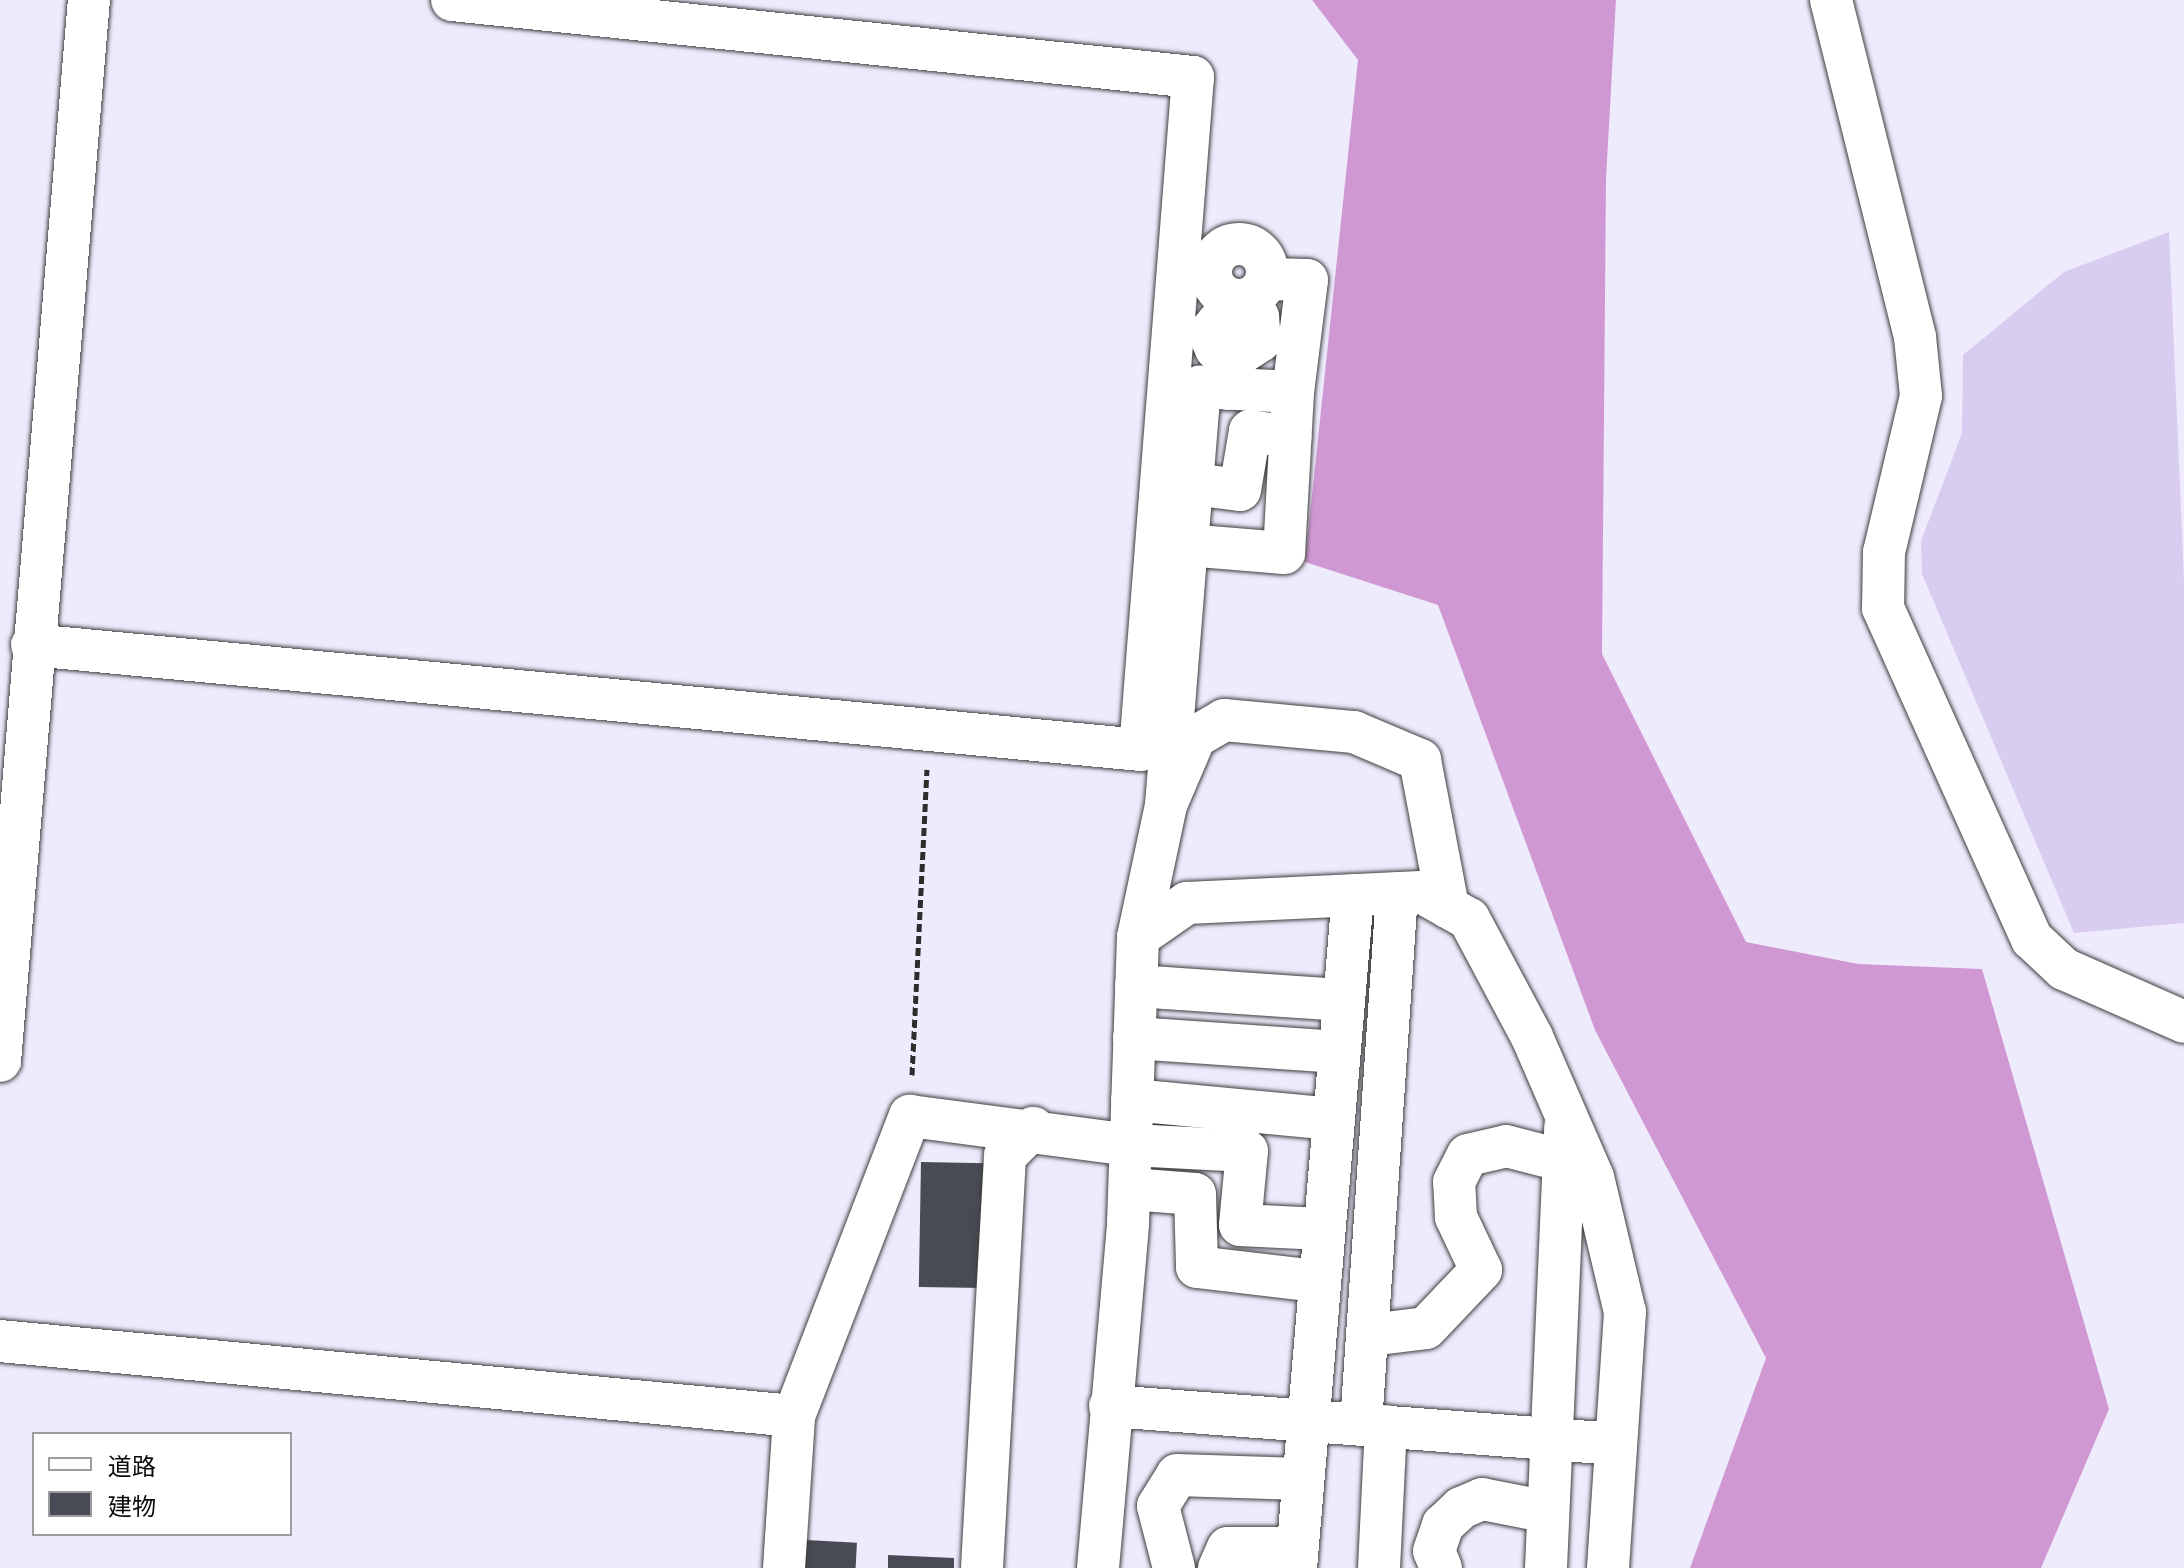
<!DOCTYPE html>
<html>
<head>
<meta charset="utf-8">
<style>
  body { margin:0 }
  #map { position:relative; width:2184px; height:1568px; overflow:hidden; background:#eeebfd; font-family:Bitter,"Noto Sans JP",serif }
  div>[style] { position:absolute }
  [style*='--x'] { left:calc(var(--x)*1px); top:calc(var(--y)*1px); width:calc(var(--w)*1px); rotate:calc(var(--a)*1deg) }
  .farmland>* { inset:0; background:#d8cdf1 }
  .forest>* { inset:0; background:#d098d3 }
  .building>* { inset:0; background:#484b53; transform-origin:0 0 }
  .path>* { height:5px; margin-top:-2.5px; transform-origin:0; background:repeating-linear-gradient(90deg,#2d2d2d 0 8px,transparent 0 12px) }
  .roads { filter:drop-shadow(0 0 2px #3e3e3e) drop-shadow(0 0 2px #3e3e3e) }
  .minor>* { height:42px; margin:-21px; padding:0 21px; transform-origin:21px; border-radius:21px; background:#fff }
  .minor>.ring { margin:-21px; padding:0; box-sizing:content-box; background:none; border:42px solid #fff; border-radius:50% }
  span { translate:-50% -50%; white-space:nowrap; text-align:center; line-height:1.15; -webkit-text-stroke:8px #fff; paint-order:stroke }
  .legend { position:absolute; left:32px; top:1432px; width:260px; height:104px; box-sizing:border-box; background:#fff; border:2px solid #9d9d9d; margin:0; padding:10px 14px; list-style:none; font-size:24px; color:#0b0b0b }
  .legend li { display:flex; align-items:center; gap:16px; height:40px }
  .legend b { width:40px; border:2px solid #9d9d9d }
</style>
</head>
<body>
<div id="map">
  <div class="farmland">
    <div style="clip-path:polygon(2169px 232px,2184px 580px,2184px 923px,2074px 933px,1922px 574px,1921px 541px,1962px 433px,1963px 355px,2064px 272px)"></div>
  </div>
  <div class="forest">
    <div style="clip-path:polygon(1312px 0,1616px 0,1606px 179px,1602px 654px,1746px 942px,1858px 964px,1982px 969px,2109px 1409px,2041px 1568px,1690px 1568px,1766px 1358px,1595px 1030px,1438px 605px,1305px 562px,1358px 60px)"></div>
  </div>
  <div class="building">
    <div style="left:921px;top:1162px;width:65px;height:125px;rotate:1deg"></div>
    <div style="left:806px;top:1540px;width:51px;height:28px;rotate:3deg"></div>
    <div style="clip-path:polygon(888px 1555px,954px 1558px,954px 1568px,888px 1568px)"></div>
  </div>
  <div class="path">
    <div style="--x:912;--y:1075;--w:306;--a:-87.2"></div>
  </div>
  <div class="roads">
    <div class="minor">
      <div style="--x:1831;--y:0;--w:347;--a:76"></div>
      <div style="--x:1915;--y:337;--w:59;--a:84.2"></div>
      <div style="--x:1921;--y:396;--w:160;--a:103.3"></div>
      <div style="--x:1884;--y:552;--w:56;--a:91"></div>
      <div style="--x:1883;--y:608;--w:363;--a:65.8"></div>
      <div style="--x:2032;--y:939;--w:44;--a:43.2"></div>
      <div style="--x:2064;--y:969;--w:131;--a:23.8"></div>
      <div class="ring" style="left:1211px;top:244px;width:14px;height:14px"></div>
      <div style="--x:1267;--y:279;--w:40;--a:1.4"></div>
      <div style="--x:1307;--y:280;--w:113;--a:97.1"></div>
      <div style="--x:1228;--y:389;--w:32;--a:-79"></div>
      <div style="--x:1234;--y:358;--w:20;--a:-153"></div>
      <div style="--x:1216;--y:349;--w:17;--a:-114"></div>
      <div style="--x:1209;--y:333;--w:30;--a:-50"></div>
      <div style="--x:1228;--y:310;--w:31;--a:13"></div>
      <div style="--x:1258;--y:317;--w:24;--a:85"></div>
      <div style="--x:1260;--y:341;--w:31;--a:147"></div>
      <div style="--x:1192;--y:484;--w:48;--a:7.1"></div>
      <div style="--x:1240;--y:490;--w:60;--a:-80.4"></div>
      <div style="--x:1250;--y:431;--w:41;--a:8.3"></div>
      <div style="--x:32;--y:645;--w:1113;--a:5.41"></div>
      <div style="--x:1140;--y:750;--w:675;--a:-85.5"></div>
      <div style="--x:1193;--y:77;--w:745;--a:-174.07"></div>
      <div style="--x:1166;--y:805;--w:261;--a:-85.4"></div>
      <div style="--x:1187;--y:545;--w:159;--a:-85.3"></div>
      <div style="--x:1200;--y:387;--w:93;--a:3.1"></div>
      <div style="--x:1293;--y:392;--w:161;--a:93.2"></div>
      <div style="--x:1284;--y:553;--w:97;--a:-175.3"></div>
      <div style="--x:1138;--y:937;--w:135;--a:-78"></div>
      <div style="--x:1166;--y:805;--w:74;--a:-66.9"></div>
      <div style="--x:1195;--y:737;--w:34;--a:-30"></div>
      <div style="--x:1224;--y:720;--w:131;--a:5.3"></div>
      <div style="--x:1354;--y:732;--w:72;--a:23"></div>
      <div style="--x:1420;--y:760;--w:150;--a:79.2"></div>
      <div style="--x:1136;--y:986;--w:208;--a:3.9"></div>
      <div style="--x:1134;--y:1038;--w:205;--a:3.9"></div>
      <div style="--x:0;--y:1061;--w:1065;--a:-85.21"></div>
      <div style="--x:1132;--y:1100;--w:202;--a:5.4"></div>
      <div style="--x:1130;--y:1189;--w:65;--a:4.4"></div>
      <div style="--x:1195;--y:1194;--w:73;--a:88.4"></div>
      <div style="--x:1197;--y:1267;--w:121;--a:6.7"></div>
      <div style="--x:1370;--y:1335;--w:56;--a:-7.1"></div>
      <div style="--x:1426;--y:1328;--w:80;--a:-46.5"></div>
      <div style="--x:1481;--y:1270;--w:59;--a:-115.3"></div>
      <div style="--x:1456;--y:1217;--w:35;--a:-93"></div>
      <div style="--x:1454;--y:1182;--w:30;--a:-63"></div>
      <div style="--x:1468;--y:1155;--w:39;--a:-13"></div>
      <div style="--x:1506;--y:1146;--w:60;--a:14.5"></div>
      <div style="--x:0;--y:1341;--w:798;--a:5.4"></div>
      <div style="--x:1110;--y:1406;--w:507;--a:4.29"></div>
      <div style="--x:1361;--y:1424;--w:532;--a:-86.12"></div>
      <div style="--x:784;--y:1568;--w:152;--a:-86.2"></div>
      <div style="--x:794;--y:1416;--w:322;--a:-68.9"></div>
      <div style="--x:910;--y:1116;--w:223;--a:7.5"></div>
      <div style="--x:1131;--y:1145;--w:116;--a:3"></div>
      <div style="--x:1247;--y:1151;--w:74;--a:95.4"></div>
      <div style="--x:1240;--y:1225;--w:82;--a:2.8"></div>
      <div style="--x:982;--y:1568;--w:413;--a:-86.8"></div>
      <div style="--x:1005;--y:1156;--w:40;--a:-45"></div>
      <div style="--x:1098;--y:1568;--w:346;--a:-85"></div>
      <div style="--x:1128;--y:1223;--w:286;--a:-88"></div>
      <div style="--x:1138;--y:937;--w:60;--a:-34.8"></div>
      <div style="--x:1187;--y:903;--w:234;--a:-2.7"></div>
      <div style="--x:1421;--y:892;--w:55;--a:29.4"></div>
      <div style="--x:1469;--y:919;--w:134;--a:61.9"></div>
      <div style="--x:1532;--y:1037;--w:153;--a:66.5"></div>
      <div style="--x:1593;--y:1177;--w:139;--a:76.7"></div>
      <div style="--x:1625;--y:1312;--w:257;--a:93.8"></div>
      <div style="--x:1174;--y:1568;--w:64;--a:-104.5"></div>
      <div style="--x:1158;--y:1506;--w:36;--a:-58"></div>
      <div style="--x:1177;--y:1475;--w:124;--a:1.8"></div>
      <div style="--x:1219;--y:1568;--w:22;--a:-66"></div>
      <div style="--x:1228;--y:1548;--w:69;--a:0"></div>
      <div style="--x:1296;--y:1568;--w:675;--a:-85.16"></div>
      <div style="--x:1379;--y:1568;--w:142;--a:-87.2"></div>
      <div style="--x:1441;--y:1568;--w:18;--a:-112"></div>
      <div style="--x:1434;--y:1551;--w:28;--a:-71"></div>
      <div style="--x:1443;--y:1525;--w:25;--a:-43"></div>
      <div style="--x:1461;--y:1508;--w:23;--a:-23"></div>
      <div style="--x:1482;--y:1499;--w:67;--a:11.1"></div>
      <div style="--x:1546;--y:1568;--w:442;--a:-87.5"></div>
    </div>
  </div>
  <ul class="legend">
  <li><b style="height:10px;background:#fff"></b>道路</li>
  <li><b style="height:22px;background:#484b53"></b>建物</li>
  </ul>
</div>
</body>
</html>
